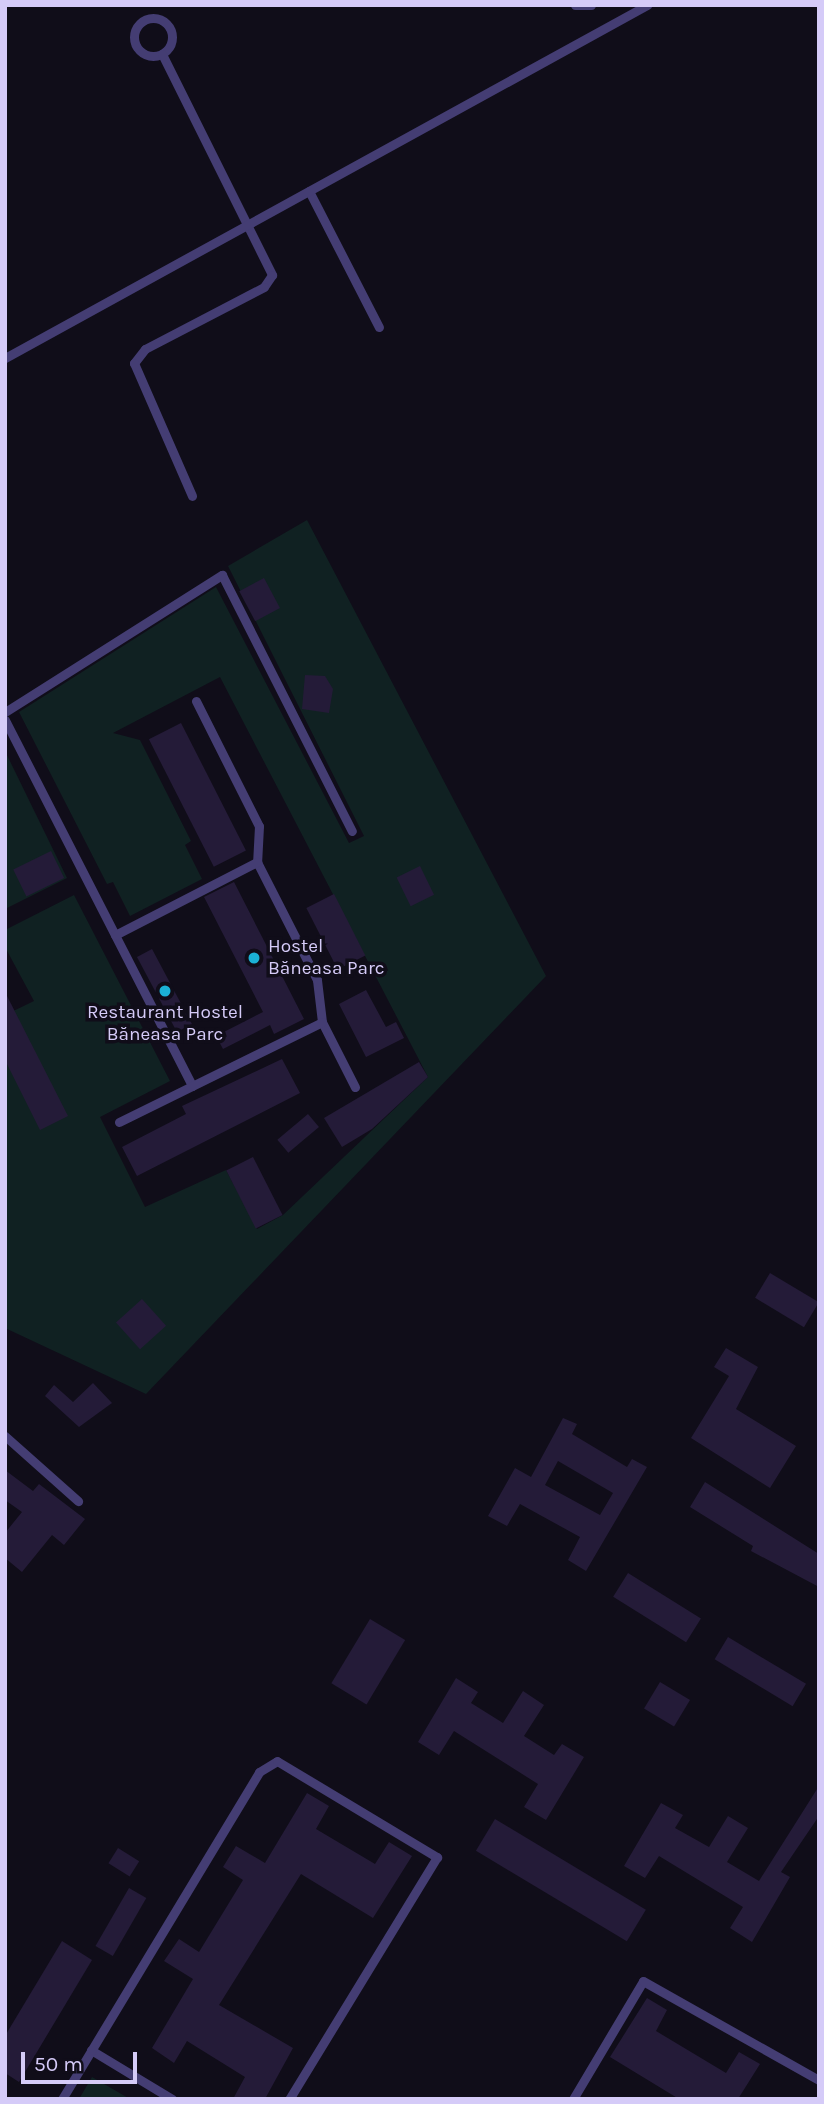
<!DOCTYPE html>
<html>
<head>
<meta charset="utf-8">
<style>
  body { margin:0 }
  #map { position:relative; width:824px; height:2104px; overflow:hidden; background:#100d19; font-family:Karla,sans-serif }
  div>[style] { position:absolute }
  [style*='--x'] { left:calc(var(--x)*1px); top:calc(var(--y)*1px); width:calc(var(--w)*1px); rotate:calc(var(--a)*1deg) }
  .green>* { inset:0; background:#102122 }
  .building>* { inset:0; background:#241b38; transform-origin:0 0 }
  .lane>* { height:9px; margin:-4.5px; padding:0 4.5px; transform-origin:4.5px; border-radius:4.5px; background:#443d73 }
  .lane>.ring { margin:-4.5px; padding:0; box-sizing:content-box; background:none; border:9px solid #443d73; border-radius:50% }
  .dots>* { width:19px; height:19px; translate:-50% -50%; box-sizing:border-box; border:4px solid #100d19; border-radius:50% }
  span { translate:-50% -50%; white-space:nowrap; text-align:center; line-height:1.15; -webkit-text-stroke:7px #100d19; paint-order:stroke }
  .poi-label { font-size:19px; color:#d5cbf8 }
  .left { translate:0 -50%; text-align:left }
  .frame { position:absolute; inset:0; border:7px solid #d5cbf8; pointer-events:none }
  .scale { position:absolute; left:21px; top:2052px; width:116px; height:32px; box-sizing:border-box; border:4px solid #d5cbf8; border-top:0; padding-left:9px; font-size:21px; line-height:24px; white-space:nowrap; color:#d5cbf8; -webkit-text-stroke:5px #100d19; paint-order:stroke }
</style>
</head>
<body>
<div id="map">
  <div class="green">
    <div style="clip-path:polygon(307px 520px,546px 976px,146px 1394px,5px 1328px,5px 1015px,34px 1001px,5px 947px,5px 930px,74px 895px,170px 1081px,100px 1117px,145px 1207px,226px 1170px,257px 1229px,283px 1215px,428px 1077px,220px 677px,113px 733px,140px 740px,191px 841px,185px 845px,202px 879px,130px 916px,113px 882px,107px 884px,19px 712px,216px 587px,349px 843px,364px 836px,228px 566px)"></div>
    <div style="clip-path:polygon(5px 751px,67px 878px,5px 909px)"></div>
    <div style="clip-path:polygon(92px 2077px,130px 2099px,79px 2099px)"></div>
  </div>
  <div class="building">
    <div style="left:264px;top:578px;width:34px;height:28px;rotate:62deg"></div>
    <div style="clip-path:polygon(305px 675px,325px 676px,333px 689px,329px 713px,302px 709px)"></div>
    <div style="left:181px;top:723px;width:143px;height:36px;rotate:63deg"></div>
    <div style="left:51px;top:851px;width:30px;height:42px;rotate:64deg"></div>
    <div style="left:420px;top:866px;width:32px;height:26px;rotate:64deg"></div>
    <div style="clip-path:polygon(234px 882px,304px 1019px,274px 1034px,270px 1025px,223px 1049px,216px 1036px,263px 1012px,204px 897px)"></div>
    <div style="left:334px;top:894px;width:69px;height:31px;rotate:63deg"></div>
    <div style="left:152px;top:949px;width:85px;height:17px;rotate:62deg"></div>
    <div style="clip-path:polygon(366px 990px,386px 1027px,396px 1022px,404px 1038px,366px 1057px,339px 1004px)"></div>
    <div style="clip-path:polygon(5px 992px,68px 1116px,40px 1130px,5px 1060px)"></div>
    <div style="clip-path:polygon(282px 1059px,300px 1093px,137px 1176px,122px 1147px,186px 1114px,182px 1106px)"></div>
    <div style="clip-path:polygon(419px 1062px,428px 1077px,372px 1129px,342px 1147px,324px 1118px)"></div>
    <div style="left:308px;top:1114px;width:17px;height:40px;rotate:50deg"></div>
    <div style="left:253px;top:1157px;width:65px;height:30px;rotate:63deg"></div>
    <div style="left:770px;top:1273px;width:57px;height:29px;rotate:31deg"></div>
    <div style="left:142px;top:1299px;width:36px;height:35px;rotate:48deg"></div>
    <div style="clip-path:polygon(726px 1348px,758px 1367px,736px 1409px,796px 1446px,770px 1488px,691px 1438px,729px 1376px,714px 1367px)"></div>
    <div style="clip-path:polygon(93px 1383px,112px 1403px,79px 1427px,45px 1396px,54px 1385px,73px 1402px)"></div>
    <div style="clip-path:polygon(evenodd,563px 1418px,577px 1424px,572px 1434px,627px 1467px,632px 1459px,647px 1467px,586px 1571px,568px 1560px,580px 1537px,520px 1504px,507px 1526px,488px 1516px,515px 1468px,531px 1477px,563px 1418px,558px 1461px,613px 1493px,600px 1515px,545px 1485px,558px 1461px)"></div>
    <div style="clip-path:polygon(5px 1470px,33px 1491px,39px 1484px,85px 1519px,64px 1545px,52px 1535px,22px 1572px,5px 1558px,5px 1533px,22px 1512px,5px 1500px)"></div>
    <div style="clip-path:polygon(705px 1482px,819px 1554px,819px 1587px,751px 1551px,753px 1546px,690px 1507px)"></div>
    <div style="left:628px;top:1573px;width:86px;height:28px;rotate:32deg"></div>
    <div style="left:370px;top:1619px;width:41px;height:75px;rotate:31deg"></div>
    <div style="left:728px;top:1637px;width:91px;height:26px;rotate:31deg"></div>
    <div style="clip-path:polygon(456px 1678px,478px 1692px,471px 1703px,503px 1723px,523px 1691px,544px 1705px,524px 1736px,554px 1755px,562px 1744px,584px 1757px,546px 1820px,524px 1807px,538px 1784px,454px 1731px,439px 1755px,418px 1742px)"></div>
    <div style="left:660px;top:1682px;width:35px;height:31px;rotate:31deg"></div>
    <div style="clip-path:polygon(819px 1786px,819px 1816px,781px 1872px,790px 1877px,752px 1942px,730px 1928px,743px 1907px,659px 1856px,645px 1878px,624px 1866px,661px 1803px,683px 1815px,675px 1828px,709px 1847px,728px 1816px,748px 1828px,727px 1862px,759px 1881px)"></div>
    <div style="clip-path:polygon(307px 1793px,329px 1806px,316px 1829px,375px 1864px,389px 1842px,412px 1856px,373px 1918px,301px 1874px,219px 2005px,293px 2048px,265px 2099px,233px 2099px,245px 2077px,187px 2041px,174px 2063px,152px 2048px,193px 1979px,164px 1961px,179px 1939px,199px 1952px,243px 1880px,223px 1867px,236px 1846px,265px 1863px)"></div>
    <div style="left:495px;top:1819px;width:176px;height:37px;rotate:31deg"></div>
    <div style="left:118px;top:1848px;width:25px;height:18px;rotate:32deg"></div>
    <div style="left:129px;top:1888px;width:20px;height:67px;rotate:30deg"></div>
    <div style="clip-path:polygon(62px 1941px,92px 1960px,19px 2082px,5px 2073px,5px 2036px)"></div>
    <div style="clip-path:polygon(647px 1998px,667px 2010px,656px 2031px,726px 2073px,739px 2052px,760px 2064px,738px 2099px,679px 2099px,610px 2057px)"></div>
  </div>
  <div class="lane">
    <div style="--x:575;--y:5;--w:16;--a:0"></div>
    <div class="ring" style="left:134px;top:18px;width:29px;height:29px"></div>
    <div style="--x:162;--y:54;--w:247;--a:63.5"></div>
    <div style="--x:272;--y:275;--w:14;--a:124"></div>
    <div style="--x:264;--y:287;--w:134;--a:152.5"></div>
    <div style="--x:145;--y:349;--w:18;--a:128"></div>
    <div style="--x:134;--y:363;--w:145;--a:66.4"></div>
    <div style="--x:309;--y:191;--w:153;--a:62.8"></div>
    <div style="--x:5;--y:358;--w:733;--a:-28.8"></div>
    <div style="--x:196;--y:701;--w:140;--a:63.3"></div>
    <div style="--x:259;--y:826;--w:36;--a:93"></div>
    <div style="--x:257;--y:862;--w:132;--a:63"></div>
    <div style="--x:317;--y:980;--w:42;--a:83.2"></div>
    <div style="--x:322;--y:1022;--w:73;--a:63.1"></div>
    <div style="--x:5;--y:712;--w:257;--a:-32.3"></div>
    <div style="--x:222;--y:575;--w:287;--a:63.1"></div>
    <div style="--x:5;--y:720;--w:411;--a:62.9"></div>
    <div style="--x:115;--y:935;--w:160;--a:-27.2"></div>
    <div style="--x:119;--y:1122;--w:226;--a:-26.2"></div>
    <div style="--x:5;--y:1436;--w:98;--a:41.7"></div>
    <div style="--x:91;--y:2050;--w:95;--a:31.2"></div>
    <div style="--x:62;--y:2099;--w:382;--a:-58.9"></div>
    <div style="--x:259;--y:1772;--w:21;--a:-31"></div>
    <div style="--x:277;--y:1761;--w:187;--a:31"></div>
    <div style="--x:437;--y:1857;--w:284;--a:121.4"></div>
    <div style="--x:573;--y:2099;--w:137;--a:-59.3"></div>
    <div style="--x:643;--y:1981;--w:202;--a:29.4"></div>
  </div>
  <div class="dots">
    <div style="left:254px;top:958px;background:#1bb1d5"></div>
    <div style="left:165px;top:991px;background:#1bb1d5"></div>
  </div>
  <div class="poi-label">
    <span class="left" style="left:268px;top:958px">Hostel<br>Băneasa Parc</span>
    <span style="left:165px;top:1024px">Restaurant Hostel<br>Băneasa Parc</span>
  </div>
  <div class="frame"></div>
  <div class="scale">50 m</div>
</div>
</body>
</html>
